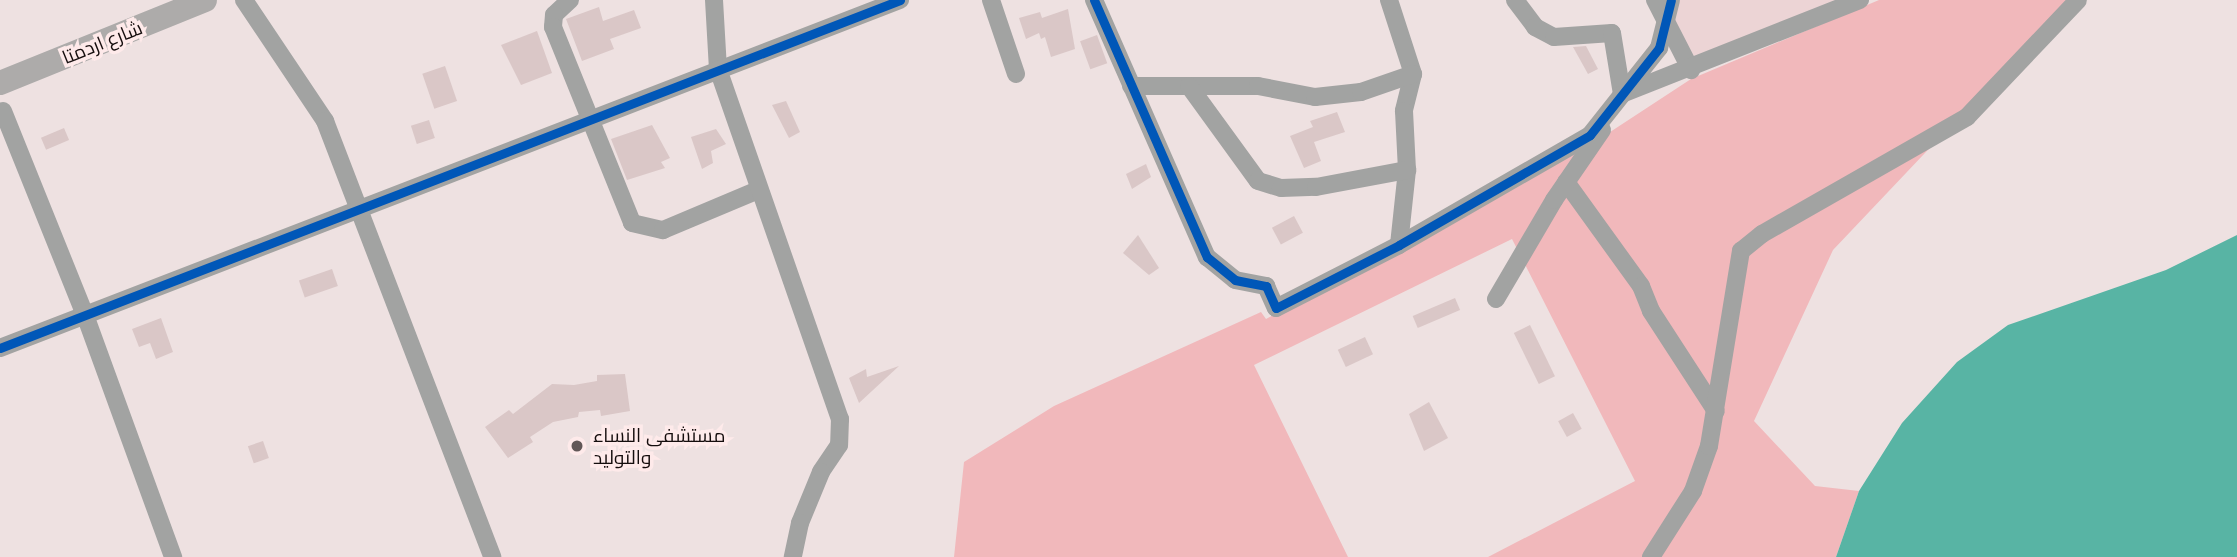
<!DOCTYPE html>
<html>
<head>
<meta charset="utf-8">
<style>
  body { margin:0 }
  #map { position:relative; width:2237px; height:557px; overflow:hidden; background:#eee1e1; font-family:"Golos Text",Cairo,sans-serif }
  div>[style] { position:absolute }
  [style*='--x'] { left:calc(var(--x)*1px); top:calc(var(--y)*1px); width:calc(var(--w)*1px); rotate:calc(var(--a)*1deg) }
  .built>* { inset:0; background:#ecd4d5 }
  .green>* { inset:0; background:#f1b8bb }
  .water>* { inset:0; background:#58b4a4 }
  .building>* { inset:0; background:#dac7c7; transform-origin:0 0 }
  .minor>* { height:18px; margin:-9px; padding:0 9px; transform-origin:9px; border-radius:9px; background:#a2a3a2 }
  .secondary>* { height:24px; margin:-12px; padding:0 12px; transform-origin:12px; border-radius:12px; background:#adabaa }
  .cycleway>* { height:9px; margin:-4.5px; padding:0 4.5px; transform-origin:4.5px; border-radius:4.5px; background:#0057b8 }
  .dots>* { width:19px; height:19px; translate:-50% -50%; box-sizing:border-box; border:4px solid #feeaea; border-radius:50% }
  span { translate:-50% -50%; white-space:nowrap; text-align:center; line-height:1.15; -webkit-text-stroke:7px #feeaea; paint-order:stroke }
  .street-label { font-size:19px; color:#150d0d }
  .poi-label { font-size:19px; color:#150d0d }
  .left { translate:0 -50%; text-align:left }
</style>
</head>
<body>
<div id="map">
  <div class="built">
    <div style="clip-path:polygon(1665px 0,1844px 0,1695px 60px)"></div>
  </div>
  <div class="green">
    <div style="clip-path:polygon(1879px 0,2070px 0,1833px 250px,1754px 421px,1815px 486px,1859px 491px,1836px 557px,1488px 557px,1635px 481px,1512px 239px,1254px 365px,1348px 557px,954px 557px,964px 462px,1054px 406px,1261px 312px,1266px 319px,1604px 136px,1691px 79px)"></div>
  </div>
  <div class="water">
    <div style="clip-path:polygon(2237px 235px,2237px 557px,1836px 557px,1859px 491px,1902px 423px,1957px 362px,2008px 325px,2166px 270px)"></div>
  </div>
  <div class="building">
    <div style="clip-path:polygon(599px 7px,603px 21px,634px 10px,641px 28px,610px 39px,614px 49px,582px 61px,566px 19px)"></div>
    <div style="clip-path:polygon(1068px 9px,1075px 49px,1051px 57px,1045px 37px,1041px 39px,1039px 33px,1026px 39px,1019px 18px,1040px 12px,1042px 18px)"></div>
    <div style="clip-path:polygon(537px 31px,552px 73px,521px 85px,501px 45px)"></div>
    <div style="left:1097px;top:35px;width:30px;height:18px;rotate:70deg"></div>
    <div style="clip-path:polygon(1586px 46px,1598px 69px,1588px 74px,1573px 47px)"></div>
    <div style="left:445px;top:66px;width:37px;height:24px;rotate:71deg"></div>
    <div style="clip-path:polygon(786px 101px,800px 132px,789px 138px,772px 105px)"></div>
    <div style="clip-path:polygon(1337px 112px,1345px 132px,1314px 142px,1321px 161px,1304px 168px,1290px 136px,1313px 127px,1310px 121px)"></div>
    <div style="left:429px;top:120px;width:19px;height:19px;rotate:72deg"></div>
    <div style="clip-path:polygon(652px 125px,670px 158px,661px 162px,665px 168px,627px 180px,611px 139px)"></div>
    <div style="left:64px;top:128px;width:13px;height:25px;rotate:67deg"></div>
    <div style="clip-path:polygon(716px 129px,726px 144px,711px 151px,713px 163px,702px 169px,691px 137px)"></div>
    <div style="clip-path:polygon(1146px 164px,1151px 177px,1132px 189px,1126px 174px)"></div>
    <div style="left:1294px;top:216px;width:19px;height:25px;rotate:62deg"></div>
    <div style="clip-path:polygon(1138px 235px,1159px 268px,1149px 275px,1123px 253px)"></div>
    <div style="left:332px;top:269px;width:18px;height:35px;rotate:71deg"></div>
    <div style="left:1455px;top:298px;width:13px;height:46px;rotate:67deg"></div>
    <div style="clip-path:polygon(161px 318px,173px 352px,156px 359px,150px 343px,139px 347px,132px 329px)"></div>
    <div style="left:1530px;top:325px;width:57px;height:18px;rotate:64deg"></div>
    <div style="left:1365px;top:337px;width:19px;height:30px;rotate:65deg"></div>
    <div style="clip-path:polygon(899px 366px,859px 403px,849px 378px,866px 369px,867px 377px)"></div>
    <div style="clip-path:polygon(625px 374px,630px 411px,601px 416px,600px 410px,579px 412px,578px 417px,553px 422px,530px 437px,533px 442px,508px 458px,485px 427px,509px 410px,513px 414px,552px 384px,574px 385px,597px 381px,597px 375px)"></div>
    <div style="clip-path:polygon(1429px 402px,1448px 438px,1424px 451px,1409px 414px)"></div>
    <div style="left:1573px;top:413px;width:18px;height:17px;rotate:61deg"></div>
    <div style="left:263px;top:441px;width:18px;height:16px;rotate:71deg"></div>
  </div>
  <div class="minor">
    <div style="--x:244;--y:0;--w:146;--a:56.2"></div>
    <div style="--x:325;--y:121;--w:467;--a:69"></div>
    <div style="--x:570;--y:0;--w:22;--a:137"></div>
    <div style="--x:554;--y:15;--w:12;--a:95"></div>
    <div style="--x:553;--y:27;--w:211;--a:68"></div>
    <div style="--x:632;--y:223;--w:32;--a:13"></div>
    <div style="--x:663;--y:230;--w:103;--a:-22.8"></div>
    <div style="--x:714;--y:0;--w:69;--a:86.7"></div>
    <div style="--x:718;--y:69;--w:371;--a:70.8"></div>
    <div style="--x:840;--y:419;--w:26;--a:92"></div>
    <div style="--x:839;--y:445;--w:32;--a:124"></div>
    <div style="--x:821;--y:472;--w:55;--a:112.4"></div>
    <div style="--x:800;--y:523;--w:35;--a:102"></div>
    <div style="--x:991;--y:0;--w:78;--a:71.3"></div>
    <div style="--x:1094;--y:0;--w:281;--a:66.3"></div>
    <div style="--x:1207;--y:257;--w:36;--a:39"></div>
    <div style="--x:1235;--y:280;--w:32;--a:11"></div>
    <div style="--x:1266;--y:286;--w:24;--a:66"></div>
    <div style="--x:1276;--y:308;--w:138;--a:-27.1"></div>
    <div style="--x:1399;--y:245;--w:220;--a:-29.9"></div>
    <div style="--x:1590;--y:135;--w:111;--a:-51.6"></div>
    <div style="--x:1659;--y:48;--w:49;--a:-76"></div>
    <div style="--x:1389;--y:0;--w:78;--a:72"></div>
    <div style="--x:1413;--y:74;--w:38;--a:104"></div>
    <div style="--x:1404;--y:111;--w:59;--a:87.1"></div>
    <div style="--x:1407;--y:170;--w:75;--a:96.1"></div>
    <div style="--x:1515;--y:0;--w:34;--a:53"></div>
    <div style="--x:1535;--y:27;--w:21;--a:28"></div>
    <div style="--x:1554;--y:37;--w:58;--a:-3.9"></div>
    <div style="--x:1612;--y:33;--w:62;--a:80.7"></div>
    <div style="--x:1655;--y:0;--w:79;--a:62.8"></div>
    <div style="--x:1131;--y:86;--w:127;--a:0"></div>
    <div style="--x:1258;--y:86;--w:58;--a:10.9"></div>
    <div style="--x:1315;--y:97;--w:46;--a:-6.2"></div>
    <div style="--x:1361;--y:92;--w:55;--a:-19.1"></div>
    <div style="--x:1189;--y:86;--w:117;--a:54"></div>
    <div style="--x:1258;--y:181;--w:24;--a:17"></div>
    <div style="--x:1281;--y:188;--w:35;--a:-2"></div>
    <div style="--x:1316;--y:187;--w:93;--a:-10.6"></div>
    <div style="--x:1622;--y:94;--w:256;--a:-21.6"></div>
    <div style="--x:3;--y:111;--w:220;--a:68.1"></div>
    <div style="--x:85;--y:315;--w:258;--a:70"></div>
    <div style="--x:1566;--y:182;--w:128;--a:54.2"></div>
    <div style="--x:1641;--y:286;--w:27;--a:68"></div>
    <div style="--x:1651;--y:311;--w:119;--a:57"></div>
    <div style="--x:1496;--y:299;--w:115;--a:-59.6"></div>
    <div style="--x:1554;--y:200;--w:85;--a:-55.6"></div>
    <div style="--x:0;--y:348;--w:965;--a:-21.14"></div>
    <div style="--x:1651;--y:557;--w:78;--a:-57.5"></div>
    <div style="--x:1693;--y:491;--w:48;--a:-70.4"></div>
    <div style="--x:1709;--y:446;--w:198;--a:-80.7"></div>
    <div style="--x:1741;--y:251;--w:27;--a:-39"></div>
    <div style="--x:1762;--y:234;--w:236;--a:-29.7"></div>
    <div style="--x:1967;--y:117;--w:161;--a:-46.5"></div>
  </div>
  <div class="secondary">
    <div style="--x:0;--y:83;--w:221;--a:-22"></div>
  </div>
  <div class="cycleway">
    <div style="--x:1094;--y:0;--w:281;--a:66.3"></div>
    <div style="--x:1207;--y:257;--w:36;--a:39"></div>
    <div style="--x:1235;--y:280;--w:32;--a:11"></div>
    <div style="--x:1266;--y:286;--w:24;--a:66"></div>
    <div style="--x:1276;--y:308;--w:138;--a:-27.1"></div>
    <div style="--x:1399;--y:245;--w:220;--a:-29.9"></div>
    <div style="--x:1590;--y:135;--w:111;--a:-51.6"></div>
    <div style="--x:1659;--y:48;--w:49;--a:-76"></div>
    <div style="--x:0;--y:348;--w:965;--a:-21.14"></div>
  </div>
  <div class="dots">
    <div style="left:577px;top:446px;background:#615757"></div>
  </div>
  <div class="street-label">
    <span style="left:102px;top:42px;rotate:-22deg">شارع اردمتا</span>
  </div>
  <div class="poi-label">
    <span class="left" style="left:593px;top:446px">مستشفى النساء<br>والتوليد</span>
  </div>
</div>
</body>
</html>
